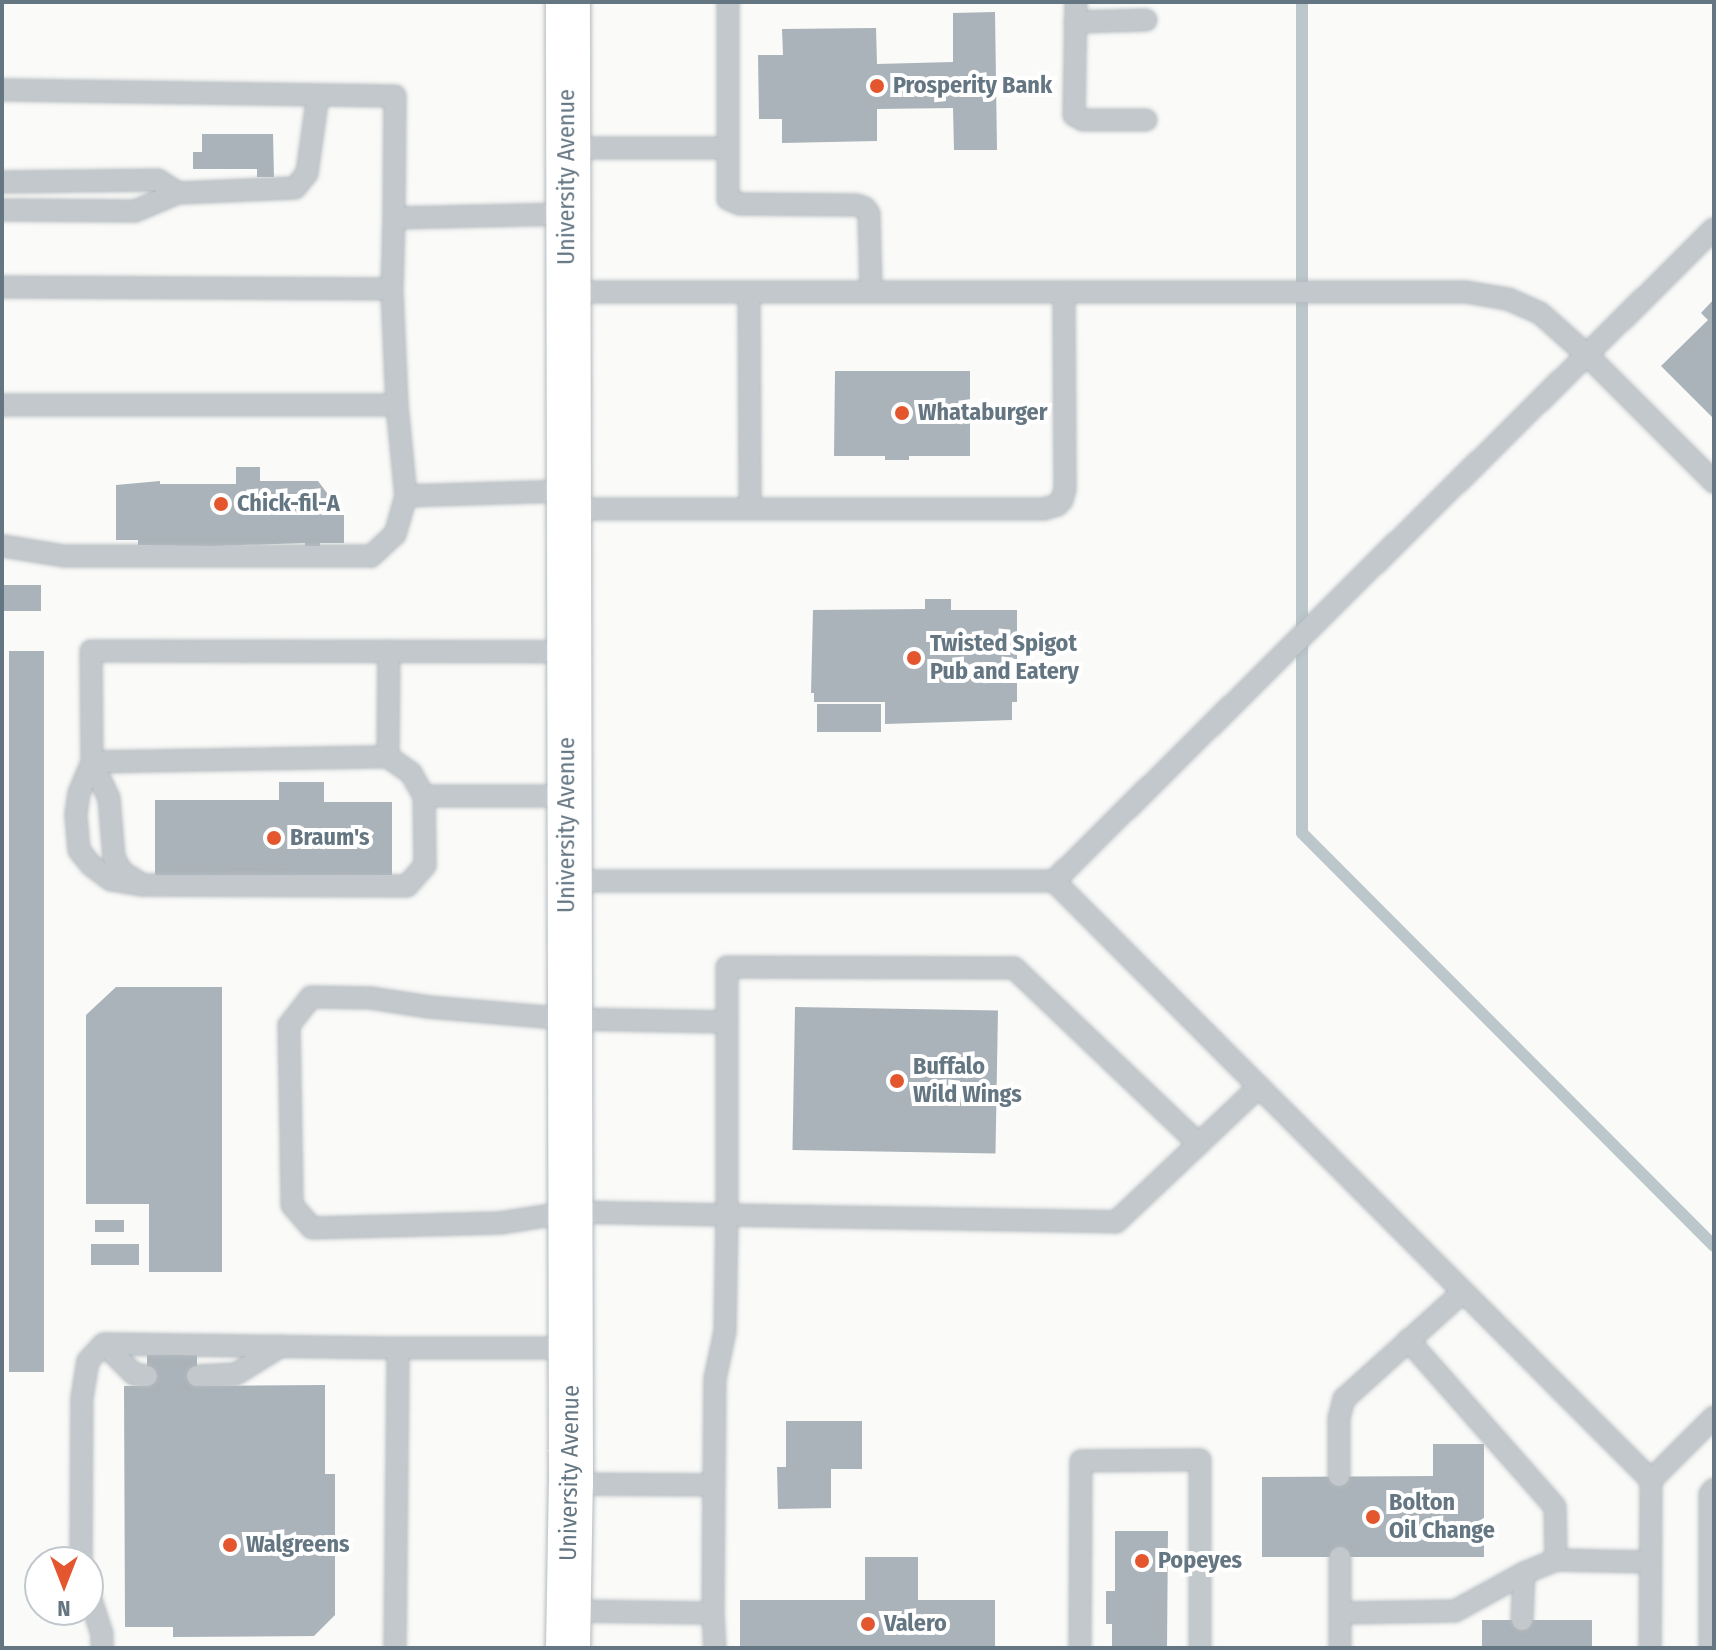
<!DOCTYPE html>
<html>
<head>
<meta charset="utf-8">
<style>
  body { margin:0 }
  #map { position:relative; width:1716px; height:1650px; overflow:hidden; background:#fafaf8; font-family:"Fira Sans Condensed",sans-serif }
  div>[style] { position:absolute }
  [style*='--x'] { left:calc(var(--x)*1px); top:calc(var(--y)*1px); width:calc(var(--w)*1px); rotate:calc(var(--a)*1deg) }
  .stream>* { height:12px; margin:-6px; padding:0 6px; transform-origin:6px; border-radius:6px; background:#bbc7cb }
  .building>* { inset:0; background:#aab3b9; transform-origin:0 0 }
  .roads { filter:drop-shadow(0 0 2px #b3babf) drop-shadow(0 0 2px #b3babf) }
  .lane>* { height:20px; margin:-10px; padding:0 10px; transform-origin:10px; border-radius:10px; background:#c3c8cc }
  .secondary>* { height:44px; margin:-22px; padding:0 22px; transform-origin:22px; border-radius:22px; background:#fff }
  .dots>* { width:22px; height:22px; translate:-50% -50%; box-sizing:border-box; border:4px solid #fff; border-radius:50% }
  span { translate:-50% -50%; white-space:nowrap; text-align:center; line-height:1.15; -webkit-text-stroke:8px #fff; paint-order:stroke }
  .poi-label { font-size:24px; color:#657683; font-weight:700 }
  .left { translate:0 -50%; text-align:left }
  .street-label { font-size:24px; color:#657683 }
  .frame { position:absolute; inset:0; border:4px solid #657683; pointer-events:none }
  .north { position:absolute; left:24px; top:1546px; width:80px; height:80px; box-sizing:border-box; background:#fff; border:2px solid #c1c8cd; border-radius:50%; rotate:180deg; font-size:22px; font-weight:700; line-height:32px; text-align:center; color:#657683 }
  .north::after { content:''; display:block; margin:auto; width:28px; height:36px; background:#e4572e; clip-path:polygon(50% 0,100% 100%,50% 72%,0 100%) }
</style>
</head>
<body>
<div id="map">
  <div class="stream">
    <div style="--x:1302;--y:2;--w:831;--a:90"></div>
    <div style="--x:1302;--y:833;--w:583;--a:45.07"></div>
  </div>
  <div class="building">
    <div style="clip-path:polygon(995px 12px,997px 150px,954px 150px,953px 108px,877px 109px,877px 141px,782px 143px,782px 119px,759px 119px,758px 55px,783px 55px,782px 29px,876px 28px,877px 64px,953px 62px,953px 13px)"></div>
    <div style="clip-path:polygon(202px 134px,273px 134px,274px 177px,257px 177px,257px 169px,193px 169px,193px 152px,202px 152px)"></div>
    <div style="clip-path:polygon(1714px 299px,1714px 419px,1661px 366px,1708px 320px,1701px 313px)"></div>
    <div style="clip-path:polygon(835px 371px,970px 371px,970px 456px,909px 456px,909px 460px,885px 460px,885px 456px,834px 456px)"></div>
    <div style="clip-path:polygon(236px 467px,260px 467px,260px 481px,318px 481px,327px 493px,327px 514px,344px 514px,344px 543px,320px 543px,320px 546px,305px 546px,305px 543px,211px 546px,138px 545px,138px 540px,116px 540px,116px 485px,160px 481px,160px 484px,236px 484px)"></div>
    <div style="left:2px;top:585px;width:39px;height:26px"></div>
    <div style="clip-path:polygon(925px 599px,951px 599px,951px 610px,1017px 610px,1017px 702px,1012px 702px,1012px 720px,885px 724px,885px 702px,814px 702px,814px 693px,811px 693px,813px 610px,925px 609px)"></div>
    <div style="left:9px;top:651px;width:35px;height:721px"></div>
    <div style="left:817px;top:704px;width:64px;height:28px"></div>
    <div style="clip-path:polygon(279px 782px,324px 782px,324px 802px,392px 802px,392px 875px,155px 875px,155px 800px,279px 800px)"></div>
    <div style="clip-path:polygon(116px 987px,222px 987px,222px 1272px,149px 1272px,149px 1204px,86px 1204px,86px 1015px)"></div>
    <div style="left:795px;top:1007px;width:203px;height:143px;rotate:1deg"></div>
    <div style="left:95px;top:1220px;width:29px;height:12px"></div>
    <div style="left:91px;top:1244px;width:48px;height:21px"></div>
    <div style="clip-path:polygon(147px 1355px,197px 1355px,197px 1386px,325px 1385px,325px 1474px,335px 1474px,335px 1615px,314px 1636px,173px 1637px,173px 1627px,125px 1627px,124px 1386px,147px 1386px)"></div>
    <div style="clip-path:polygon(786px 1421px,862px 1421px,862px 1469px,831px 1469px,831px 1508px,778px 1509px,777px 1467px,786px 1467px)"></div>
    <div style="clip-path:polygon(1433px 1444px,1484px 1444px,1484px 1557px,1262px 1557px,1262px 1477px,1433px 1476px)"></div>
    <div style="clip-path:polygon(1115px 1531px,1168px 1531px,1167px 1648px,1112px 1648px,1112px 1624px,1106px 1624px,1106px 1591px,1115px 1591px)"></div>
    <div style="clip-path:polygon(865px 1557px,918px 1557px,918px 1600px,995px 1600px,995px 1648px,740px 1648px,740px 1600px,865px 1600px)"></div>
    <div style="left:1482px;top:1620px;width:110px;height:28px"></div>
  </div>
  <div class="roads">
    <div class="lane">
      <div style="--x:728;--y:2;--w:197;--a:90"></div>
      <div style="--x:728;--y:199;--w:13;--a:23"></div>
      <div style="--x:740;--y:204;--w:116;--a:0.5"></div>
      <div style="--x:856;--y:205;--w:9;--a:18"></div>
      <div style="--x:865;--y:208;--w:7;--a:56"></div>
      <div style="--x:869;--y:214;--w:78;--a:88.5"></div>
      <div style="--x:1076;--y:2;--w:113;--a:91"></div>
      <div style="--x:1074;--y:115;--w:10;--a:29"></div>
      <div style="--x:1083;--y:120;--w:63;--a:0"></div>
      <div style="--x:1075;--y:22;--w:71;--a:-1.6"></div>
      <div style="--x:2;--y:90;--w:393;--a:0.9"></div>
      <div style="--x:395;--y:96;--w:122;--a:90.5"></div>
      <div style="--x:568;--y:148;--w:159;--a:0"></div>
      <div style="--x:2;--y:182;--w:156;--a:-0.7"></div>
      <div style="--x:158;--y:180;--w:24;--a:33"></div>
      <div style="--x:178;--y:193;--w:117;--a:-2.4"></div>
      <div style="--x:295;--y:188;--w:19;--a:-51"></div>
      <div style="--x:307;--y:173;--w:79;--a:-82"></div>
      <div style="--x:2;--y:210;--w:133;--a:0.4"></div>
      <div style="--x:135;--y:211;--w:47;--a:-22.7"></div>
      <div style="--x:2;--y:287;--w:390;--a:0.3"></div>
      <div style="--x:567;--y:292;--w:899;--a:0"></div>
      <div style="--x:1466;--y:292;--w:43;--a:9.5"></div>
      <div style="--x:1508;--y:299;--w:35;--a:24"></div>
      <div style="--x:1540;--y:313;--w:63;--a:41.8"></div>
      <div style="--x:1587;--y:355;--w:180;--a:45"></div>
      <div style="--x:749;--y:292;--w:217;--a:89.7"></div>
      <div style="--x:2;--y:405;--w:395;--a:0"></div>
      <div style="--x:397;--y:405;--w:91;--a:84.4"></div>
      <div style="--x:406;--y:496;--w:40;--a:106"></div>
      <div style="--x:395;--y:534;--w:33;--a:137"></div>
      <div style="--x:371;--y:556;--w:307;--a:180"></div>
      <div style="--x:64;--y:556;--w:63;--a:-170.8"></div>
      <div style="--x:397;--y:405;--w:116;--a:-92.5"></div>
      <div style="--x:392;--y:289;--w:71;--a:-88.4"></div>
      <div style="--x:394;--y:218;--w:174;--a:-1.3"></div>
      <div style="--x:406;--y:496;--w:161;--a:-1.8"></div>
      <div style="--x:567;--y:509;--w:477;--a:0"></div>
      <div style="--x:1044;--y:509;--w:14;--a:-17"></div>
      <div style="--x:1057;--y:505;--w:7;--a:-45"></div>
      <div style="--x:1062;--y:500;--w:11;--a:-75"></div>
      <div style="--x:1065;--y:489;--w:197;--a:-90.3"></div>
      <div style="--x:388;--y:757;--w:106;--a:-89.5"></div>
      <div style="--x:92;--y:762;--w:40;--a:65"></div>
      <div style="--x:109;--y:798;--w:60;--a:85.2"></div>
      <div style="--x:114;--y:858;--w:16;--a:60"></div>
      <div style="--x:122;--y:872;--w:25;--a:32"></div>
      <div style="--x:143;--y:885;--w:264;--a:0.2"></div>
      <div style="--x:407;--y:886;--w:28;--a:-49"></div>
      <div style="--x:425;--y:865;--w:69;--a:-90.8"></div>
      <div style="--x:92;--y:762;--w:296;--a:-1"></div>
      <div style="--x:388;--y:757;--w:28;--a:35"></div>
      <div style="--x:411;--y:773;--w:26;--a:61"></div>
      <div style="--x:424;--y:796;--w:143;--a:0"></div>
      <div style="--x:568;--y:881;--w:486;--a:0"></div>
      <div style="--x:1054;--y:881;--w:928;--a:-44.65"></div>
      <div style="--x:1054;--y:881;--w:846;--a:45.1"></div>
      <div style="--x:1651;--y:1480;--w:168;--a:90.3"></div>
      <div style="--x:143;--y:885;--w:32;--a:-171"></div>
      <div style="--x:111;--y:880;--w:25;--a:-143"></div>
      <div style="--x:91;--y:865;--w:19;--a:-129"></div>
      <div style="--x:79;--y:850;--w:36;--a:-95"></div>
      <div style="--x:76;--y:814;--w:21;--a:-82"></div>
      <div style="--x:79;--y:793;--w:34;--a:-67"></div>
      <div style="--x:92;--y:762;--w:111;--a:-90.5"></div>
      <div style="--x:91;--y:651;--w:476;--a:0.1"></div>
      <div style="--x:727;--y:1022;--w:55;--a:-90"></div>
      <div style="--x:727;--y:967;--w:287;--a:0.2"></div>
      <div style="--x:1014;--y:968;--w:255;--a:43.6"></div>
      <div style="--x:1408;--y:1340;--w:222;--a:48.6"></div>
      <div style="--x:1555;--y:1507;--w:53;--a:88.9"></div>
      <div style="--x:104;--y:1344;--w:42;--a:45"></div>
      <div style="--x:134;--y:1374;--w:13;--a:9"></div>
      <div style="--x:197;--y:1376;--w:39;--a:-3"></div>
      <div style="--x:236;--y:1374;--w:53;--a:-31.9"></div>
      <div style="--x:1339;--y:1476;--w:58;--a:-90"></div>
      <div style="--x:1339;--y:1418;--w:20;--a:-75"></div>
      <div style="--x:1344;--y:1399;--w:160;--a:-42"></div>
      <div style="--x:1651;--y:1480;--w:89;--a:-45"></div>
      <div style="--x:714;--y:1485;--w:106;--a:-89.5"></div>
      <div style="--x:715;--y:1379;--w:49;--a:-78.2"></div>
      <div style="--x:725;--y:1331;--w:116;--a:-89"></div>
      <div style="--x:727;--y:1215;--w:193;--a:-90"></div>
      <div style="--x:727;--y:1022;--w:159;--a:-178.9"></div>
      <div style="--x:568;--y:1019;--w:140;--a:-175.1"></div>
      <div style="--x:429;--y:1007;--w:60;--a:-171.3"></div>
      <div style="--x:370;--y:998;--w:59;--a:-179"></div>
      <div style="--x:311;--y:997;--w:36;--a:128"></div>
      <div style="--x:289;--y:1025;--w:180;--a:89"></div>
      <div style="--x:292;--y:1205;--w:30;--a:49"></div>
      <div style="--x:312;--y:1228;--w:188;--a:-1.5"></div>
      <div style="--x:500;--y:1223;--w:71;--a:-8.9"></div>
      <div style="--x:570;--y:1212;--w:157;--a:1.1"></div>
      <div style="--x:727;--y:1215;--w:389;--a:1"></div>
      <div style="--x:1116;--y:1222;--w:197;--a:-43.4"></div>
      <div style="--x:1340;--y:1557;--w:91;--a:90"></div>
      <div style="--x:81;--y:1562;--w:164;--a:-89.7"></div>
      <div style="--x:82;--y:1398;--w:37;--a:-81"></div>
      <div style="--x:88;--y:1361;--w:23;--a:-47"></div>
      <div style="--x:104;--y:1344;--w:294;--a:0.8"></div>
      <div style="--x:88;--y:1591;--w:45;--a:72"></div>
      <div style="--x:102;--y:1634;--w:14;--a:90"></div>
      <div style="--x:568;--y:1611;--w:145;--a:0.8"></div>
      <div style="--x:713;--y:1613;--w:128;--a:-89.6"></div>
      <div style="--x:714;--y:1485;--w:143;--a:-179.6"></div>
      <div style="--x:713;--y:1613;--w:35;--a:87"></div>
      <div style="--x:1340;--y:1613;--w:115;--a:-1"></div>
      <div style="--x:1455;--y:1611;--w:79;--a:-28.8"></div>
      <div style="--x:1524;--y:1573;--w:35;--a:-22"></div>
      <div style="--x:1556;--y:1560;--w:94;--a:1.2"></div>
      <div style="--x:1522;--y:1620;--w:47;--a:-87.6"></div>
      <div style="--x:395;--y:1648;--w:300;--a:-89.4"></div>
      <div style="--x:398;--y:1348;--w:173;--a:0"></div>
      <div style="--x:1080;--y:1648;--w:187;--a:-89.7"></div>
      <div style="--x:1081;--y:1461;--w:119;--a:-0.5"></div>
      <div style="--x:1200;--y:1460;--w:188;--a:90"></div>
      <div style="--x:1710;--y:1648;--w:154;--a:-90"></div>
      <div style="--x:1710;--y:1494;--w:6;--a:-51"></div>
    </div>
    <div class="secondary">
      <div style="--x:568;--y:1648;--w:164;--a:-89"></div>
      <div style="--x:571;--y:1484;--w:1482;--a:-90.12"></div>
    </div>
  </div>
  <div class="dots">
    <div style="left:877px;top:86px;background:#e4572e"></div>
    <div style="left:902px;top:413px;background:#e4572e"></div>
    <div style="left:221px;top:504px;background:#e4572e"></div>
    <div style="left:914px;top:658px;background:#e4572e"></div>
    <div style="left:274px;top:838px;background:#e4572e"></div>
    <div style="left:897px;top:1081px;background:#e4572e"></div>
    <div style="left:1373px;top:1517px;background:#e4572e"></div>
    <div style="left:230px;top:1545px;background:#e4572e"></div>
    <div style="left:1142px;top:1561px;background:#e4572e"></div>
    <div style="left:868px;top:1624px;background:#e4572e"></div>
  </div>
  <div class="poi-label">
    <span class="left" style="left:893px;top:86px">Prosperity Bank</span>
    <span class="left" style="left:918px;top:413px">Whataburger</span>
    <span class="left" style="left:237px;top:504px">Chick-fil-A</span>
    <span class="left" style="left:930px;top:658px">Twisted Spigot<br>Pub and Eatery</span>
    <span class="left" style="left:290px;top:838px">Braum's</span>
    <span class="left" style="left:913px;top:1081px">Buffalo<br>Wild Wings</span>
    <span class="left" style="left:1389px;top:1517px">Bolton<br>Oil Change</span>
    <span class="left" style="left:246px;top:1545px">Walgreens</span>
    <span class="left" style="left:1158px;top:1561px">Popeyes</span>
    <span class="left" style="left:884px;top:1624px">Valero</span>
  </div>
  <div class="street-label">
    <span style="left:567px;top:177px;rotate:-90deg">University Avenue</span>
    <span style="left:567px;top:825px;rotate:-90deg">University Avenue</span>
    <span style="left:570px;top:1473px;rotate:-89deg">University Avenue</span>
  </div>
  <div class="frame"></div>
  <div class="north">N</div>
</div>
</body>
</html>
